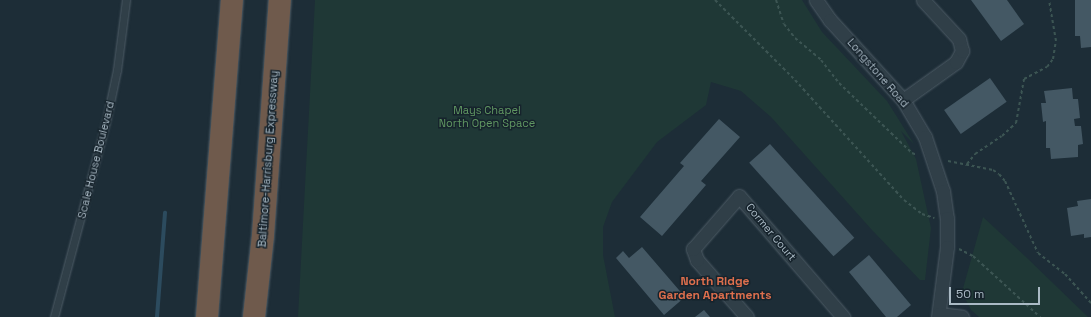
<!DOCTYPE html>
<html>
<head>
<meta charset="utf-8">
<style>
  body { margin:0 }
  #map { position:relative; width:1091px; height:317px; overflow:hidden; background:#1d2d37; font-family:"Space Grotesk",sans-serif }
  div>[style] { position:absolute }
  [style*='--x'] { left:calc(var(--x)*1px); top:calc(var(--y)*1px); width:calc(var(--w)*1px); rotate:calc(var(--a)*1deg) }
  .green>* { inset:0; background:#1f3836 }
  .stream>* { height:3.5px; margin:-1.75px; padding:0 1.75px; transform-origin:1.75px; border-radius:1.75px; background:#2c4b5e }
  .building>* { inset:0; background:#445864; transform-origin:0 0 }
  .path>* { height:2px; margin-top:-1px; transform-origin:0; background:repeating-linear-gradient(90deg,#3c5553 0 3px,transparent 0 6px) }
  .roads { filter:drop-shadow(0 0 1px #4e5c66) drop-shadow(0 0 1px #4e5c66) }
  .service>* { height:7px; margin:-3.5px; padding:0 3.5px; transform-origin:3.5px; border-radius:3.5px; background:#303f48 }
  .minor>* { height:13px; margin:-6.5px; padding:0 6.5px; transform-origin:6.5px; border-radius:6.5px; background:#303f48 }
  .motorway>* { height:22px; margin:-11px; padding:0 11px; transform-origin:11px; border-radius:11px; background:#6f5a4c }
  span { translate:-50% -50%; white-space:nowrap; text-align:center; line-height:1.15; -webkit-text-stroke:3px #16232c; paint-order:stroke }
  .street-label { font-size:11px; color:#aabac5 }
  .park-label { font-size:11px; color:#609762 }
  .neighbourhood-label { font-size:12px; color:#dd6f4d; font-weight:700 }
  .scale { position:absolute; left:949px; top:287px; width:91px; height:18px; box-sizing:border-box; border:2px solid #aabac5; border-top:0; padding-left:5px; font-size:12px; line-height:14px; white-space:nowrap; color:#aabac5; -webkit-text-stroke:3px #16232c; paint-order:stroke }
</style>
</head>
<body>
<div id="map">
  <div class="green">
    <div style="clip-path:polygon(315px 0,802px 0,822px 32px,887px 101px,914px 144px,901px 131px,916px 159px,931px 228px,925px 280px,920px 280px,872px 230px,771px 117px,741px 91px,711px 82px,706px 105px,657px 142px,612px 202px,603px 227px,603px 255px,615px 317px,298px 317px)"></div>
    <div style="clip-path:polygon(983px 217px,1027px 258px,1088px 317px,979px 317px,971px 310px,962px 292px)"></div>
  </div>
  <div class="stream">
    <div style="--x:157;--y:317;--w:104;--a:-85.6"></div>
  </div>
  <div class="building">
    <div style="clip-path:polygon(971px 0,1007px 0,1024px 24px,1001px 41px)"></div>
    <div style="clip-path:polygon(1075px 0,1091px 0,1091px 47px,1081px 48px,1080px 36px,1075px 36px)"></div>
    <div style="left:990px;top:78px;width:29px;height:56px;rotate:55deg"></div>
    <div style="clip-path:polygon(1072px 88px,1073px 99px,1078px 99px,1080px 118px,1074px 119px,1075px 126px,1081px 126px,1083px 144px,1078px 145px,1078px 157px,1051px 159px,1050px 148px,1046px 148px,1046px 121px,1043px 122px,1041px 103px,1046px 103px,1044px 91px)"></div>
    <div style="clip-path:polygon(719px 119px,740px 137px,701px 181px,706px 185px,662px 236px,640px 217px,684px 166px,680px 163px)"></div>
    <div style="left:770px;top:144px;width:126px;height:28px;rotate:48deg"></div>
    <div style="clip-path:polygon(1091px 199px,1091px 237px,1084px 238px,1084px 234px,1071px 236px,1067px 208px,1078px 206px,1077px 201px)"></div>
    <div style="clip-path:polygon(642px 247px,685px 297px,664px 315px,616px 258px,623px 251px,629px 258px)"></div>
    <div style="clip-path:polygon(869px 255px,911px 305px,897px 317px,886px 317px,849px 272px)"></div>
    <div style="clip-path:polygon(704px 310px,710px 317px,695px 317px)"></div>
  </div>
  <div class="path">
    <div style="--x:715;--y:0;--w:113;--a:45"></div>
    <div style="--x:795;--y:80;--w:162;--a:47.8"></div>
    <div style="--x:904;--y:200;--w:23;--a:38"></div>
    <div style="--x:922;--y:214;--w:13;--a:18"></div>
    <div style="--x:776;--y:0;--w:25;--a:72"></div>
    <div style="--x:784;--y:24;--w:18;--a:52"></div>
    <div style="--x:795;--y:38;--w:34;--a:40"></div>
    <div style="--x:821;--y:60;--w:29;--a:52"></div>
    <div style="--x:839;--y:83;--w:101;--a:43.8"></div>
    <div style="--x:912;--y:153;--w:5;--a:22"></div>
    <div style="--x:948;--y:161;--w:46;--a:11.3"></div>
    <div style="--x:993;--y:170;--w:7;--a:34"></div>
    <div style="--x:999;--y:174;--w:9;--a:49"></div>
    <div style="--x:1005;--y:181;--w:79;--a:65.4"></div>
    <div style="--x:1038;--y:253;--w:34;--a:38"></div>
    <div style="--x:1065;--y:274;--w:39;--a:48"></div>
    <div style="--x:967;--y:164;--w:13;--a:-51"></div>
    <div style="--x:975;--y:154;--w:32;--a:-34"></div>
    <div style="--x:1002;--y:136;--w:19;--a:-43"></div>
    <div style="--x:1016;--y:123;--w:45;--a:-79.7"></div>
    <div style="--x:1024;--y:79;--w:26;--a:-28"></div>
    <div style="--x:1047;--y:67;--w:10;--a:-53"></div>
    <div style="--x:1053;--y:59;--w:18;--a:-81"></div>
    <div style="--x:1056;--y:41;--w:42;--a:-99.7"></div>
    <div style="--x:959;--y:249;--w:16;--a:27"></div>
    <div style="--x:973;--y:256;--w:91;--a:42.3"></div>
  </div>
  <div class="roads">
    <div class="service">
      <div style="--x:54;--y:317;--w:202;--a:-75.1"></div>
      <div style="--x:106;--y:122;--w:53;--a:-78.1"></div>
      <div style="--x:117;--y:70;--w:71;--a:-82.7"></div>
    </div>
    <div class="minor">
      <div style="--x:816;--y:0;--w:24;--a:55"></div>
      <div style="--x:830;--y:20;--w:108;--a:47.6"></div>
      <div style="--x:903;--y:100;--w:43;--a:59.3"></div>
      <div style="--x:925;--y:137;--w:57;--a:71.6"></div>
      <div style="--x:943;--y:191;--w:27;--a:82"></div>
      <div style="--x:947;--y:218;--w:29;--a:90"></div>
      <div style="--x:947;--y:247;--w:71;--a:97.3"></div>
      <div style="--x:903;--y:100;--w:65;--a:-35.6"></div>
      <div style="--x:956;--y:62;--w:13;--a:-61"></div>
      <div style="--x:962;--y:51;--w:12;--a:-104"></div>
      <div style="--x:959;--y:39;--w:53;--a:-132.7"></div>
      <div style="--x:939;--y:314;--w:23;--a:7"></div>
      <div style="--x:747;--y:317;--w:76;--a:-131.3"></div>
      <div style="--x:697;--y:260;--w:12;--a:-110"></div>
      <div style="--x:693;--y:249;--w:70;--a:-49"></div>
      <div style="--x:739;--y:196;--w:160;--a:49.3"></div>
    </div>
    <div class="motorway">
      <div style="--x:207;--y:317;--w:318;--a:-85.5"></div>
      <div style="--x:254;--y:317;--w:82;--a:-83.7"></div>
      <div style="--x:263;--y:235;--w:236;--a:-85.9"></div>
    </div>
  </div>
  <div class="street-label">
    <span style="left:878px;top:73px;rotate:49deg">Longstone Road</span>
    <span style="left:268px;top:159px;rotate:-86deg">Baltimore-Harrisburg Expressway</span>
    <span style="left:96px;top:160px;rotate:-76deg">Scale House Boulevard</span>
    <span style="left:771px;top:232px;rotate:50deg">Cormer Court</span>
  </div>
  <div class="park-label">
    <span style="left:487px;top:117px">Mays Chapel<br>North Open Space</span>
  </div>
  <div class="neighbourhood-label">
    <span style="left:715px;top:289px">North Ridge<br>Garden Apartments</span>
  </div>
  <div class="scale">50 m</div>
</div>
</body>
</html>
